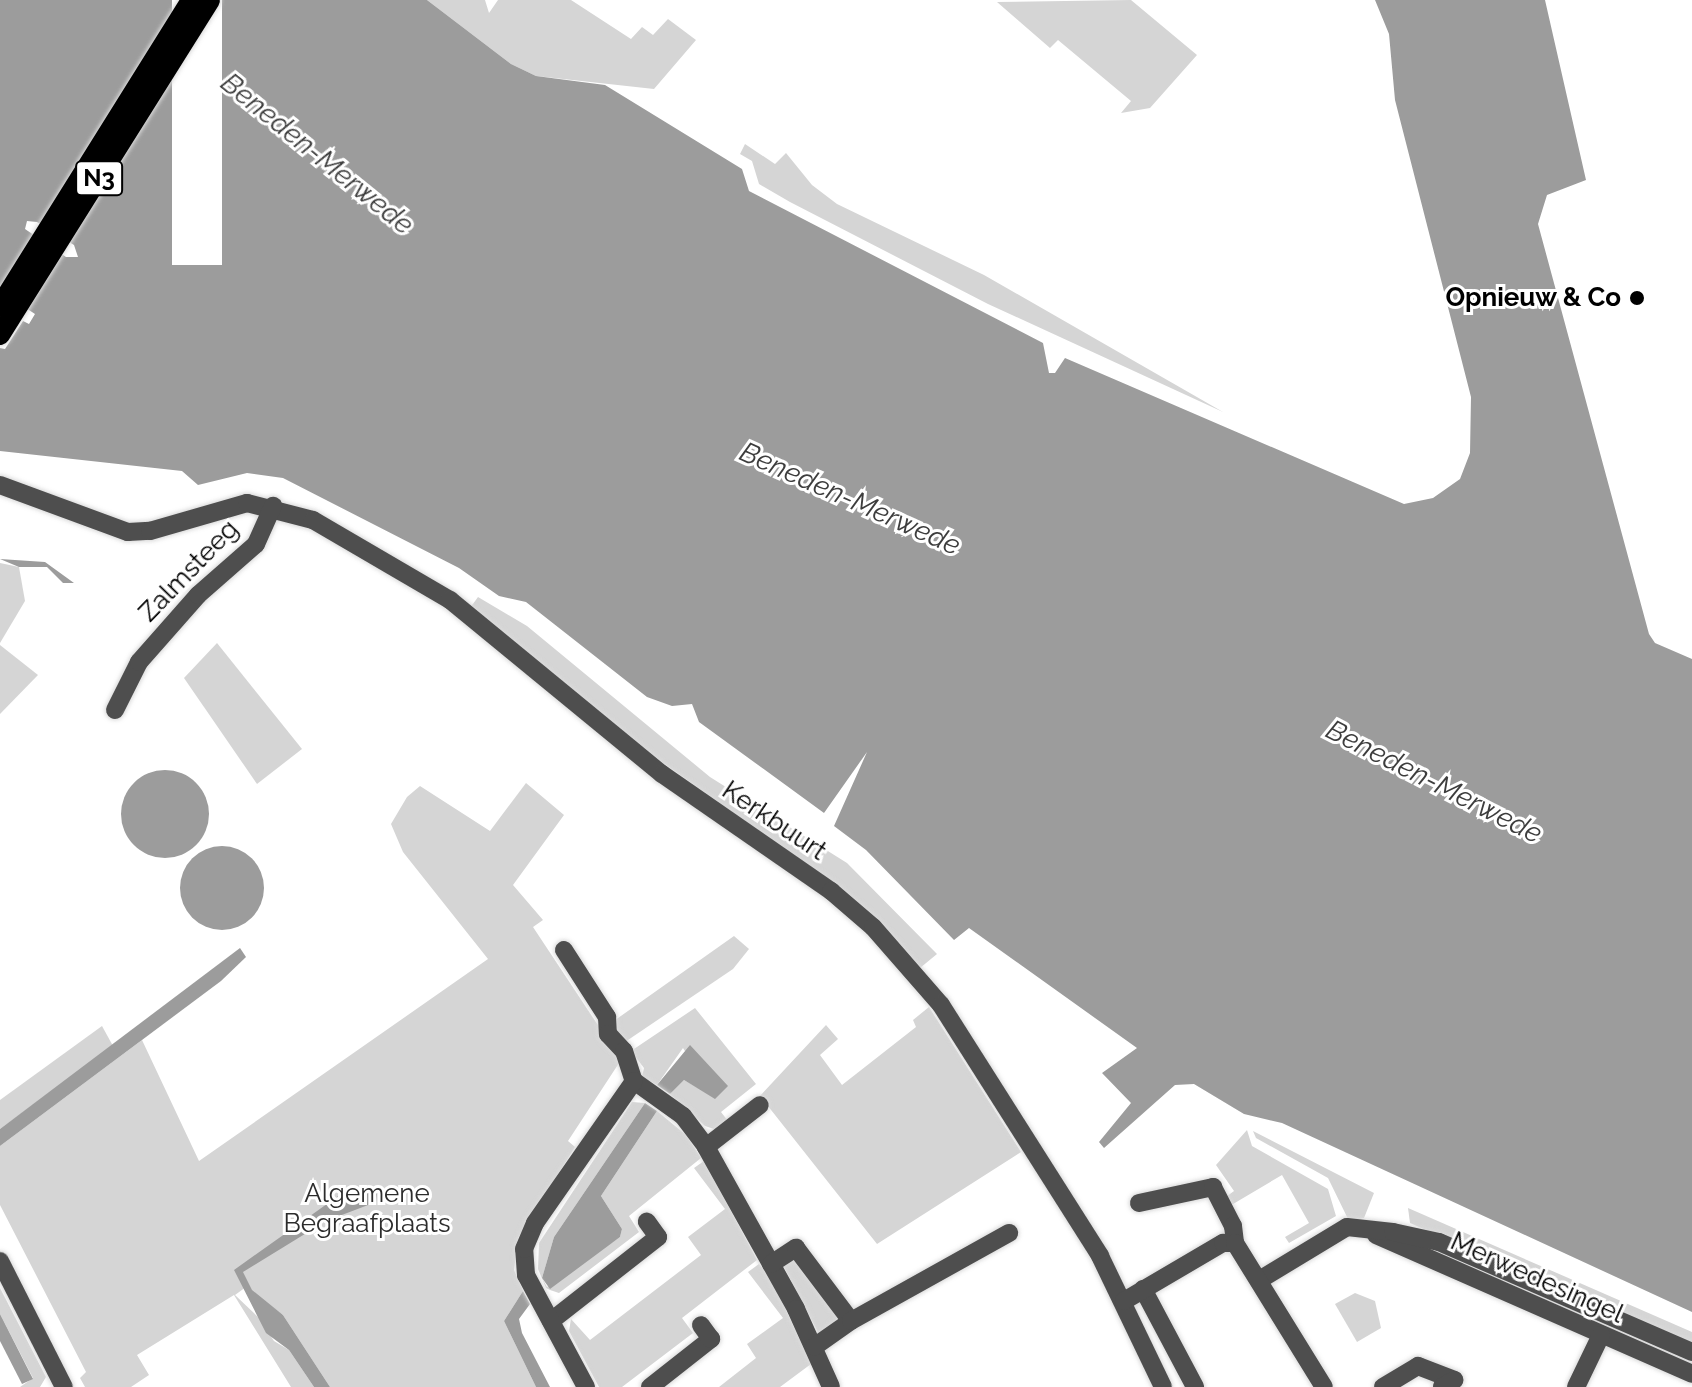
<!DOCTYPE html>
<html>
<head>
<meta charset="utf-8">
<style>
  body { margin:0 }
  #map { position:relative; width:1692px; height:1387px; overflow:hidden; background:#fff; font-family:Raleway,sans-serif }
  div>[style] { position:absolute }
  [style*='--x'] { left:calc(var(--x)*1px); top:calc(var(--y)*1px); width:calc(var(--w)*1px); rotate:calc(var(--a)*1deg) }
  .green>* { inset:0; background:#d5d5d5 }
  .water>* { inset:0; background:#9c9c9c }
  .round { border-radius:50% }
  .pier>* { inset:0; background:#fff; transform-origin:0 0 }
  .roads { filter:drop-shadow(0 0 2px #dbdbdb) drop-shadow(0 0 2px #dbdbdb) }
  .minor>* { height:18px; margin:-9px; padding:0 9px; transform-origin:9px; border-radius:9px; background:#4e4e4e }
  .major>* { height:20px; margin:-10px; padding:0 10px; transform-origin:10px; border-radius:10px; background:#000 }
  .dots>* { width:22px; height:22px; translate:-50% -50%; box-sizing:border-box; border:4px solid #fff; border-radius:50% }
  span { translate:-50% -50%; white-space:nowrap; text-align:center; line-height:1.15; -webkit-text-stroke:6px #fff; paint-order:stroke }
  .shield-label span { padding:2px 6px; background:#fff; border:2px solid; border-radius:6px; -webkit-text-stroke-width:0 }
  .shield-label { font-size:24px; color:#000; font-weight:700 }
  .poi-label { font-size:26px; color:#000; font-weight:700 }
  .right { translate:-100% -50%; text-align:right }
  .street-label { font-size:26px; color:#000 }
  .park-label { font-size:26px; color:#2c2c2c }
  .water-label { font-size:28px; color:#3d3d3d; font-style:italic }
</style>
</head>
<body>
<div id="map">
  <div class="green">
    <div style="clip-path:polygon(427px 0,485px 0,489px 13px,498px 0,571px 0,631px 39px,642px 27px,653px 35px,668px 19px,696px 40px,654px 89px,536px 76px,511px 64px)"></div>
    <div style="clip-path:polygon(1131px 0,1197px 55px,1150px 108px,1121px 113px,1131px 101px,1058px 40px,1050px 48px,997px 2px)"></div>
    <div style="clip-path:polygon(745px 144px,775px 164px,786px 153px,812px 185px,837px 204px,984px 275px,1223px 412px,988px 304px,790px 202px,759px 184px,752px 161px,740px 154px)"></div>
    <div style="clip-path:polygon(0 563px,19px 567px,25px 601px,0 643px)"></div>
    <div style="clip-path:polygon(478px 597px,527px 626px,710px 777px,847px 863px,937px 954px,920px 968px,851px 896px,662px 762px,470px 608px)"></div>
    <div style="clip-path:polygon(217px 643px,302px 749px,257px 784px,184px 678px)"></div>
    <div style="clip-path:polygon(0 645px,38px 675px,0 714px)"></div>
    <div style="clip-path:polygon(526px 783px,564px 815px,513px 885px,543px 920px,533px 927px,621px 1060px,568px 1141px,575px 1147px,518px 1238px,514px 1270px,523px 1291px,504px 1321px,536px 1387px,330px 1387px,283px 1315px,246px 1287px,235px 1295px,258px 1317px,274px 1341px,289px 1350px,314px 1387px,291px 1387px,234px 1295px,137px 1355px,149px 1375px,131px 1387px,85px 1387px,80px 1378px,86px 1372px,0 1205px,0 1146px,142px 1040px,199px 1161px,488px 959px,403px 852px,391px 824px,407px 797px,420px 786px,490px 831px)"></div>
    <div style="clip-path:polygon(734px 936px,749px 949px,733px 969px,625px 1042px,611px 1023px)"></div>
    <div style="clip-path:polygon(929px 1007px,1021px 1152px,877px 1244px,760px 1096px,826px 1025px,838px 1039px,820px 1055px,842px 1085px,916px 1027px,913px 1020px)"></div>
    <div style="clip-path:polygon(695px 1008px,756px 1084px,721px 1112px,728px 1121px,717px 1130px,705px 1126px,670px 1094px,684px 1080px,715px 1098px,683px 1048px,657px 1085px,642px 1077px,644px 1068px,631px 1051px)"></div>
    <div style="clip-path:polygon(102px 1026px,113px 1046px,0 1129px,0 1100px)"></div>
    <div style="clip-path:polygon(632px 1102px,645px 1103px,554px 1237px,542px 1278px,547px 1287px,620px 1237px,622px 1229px,601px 1196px,657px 1111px,686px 1135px,701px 1158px,629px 1216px,639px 1232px,559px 1293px,550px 1290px,546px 1288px,538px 1269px,539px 1243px)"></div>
    <div style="clip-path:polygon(1247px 1130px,1252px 1146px,1328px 1189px,1336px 1216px,1289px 1243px,1285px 1237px,1309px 1223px,1282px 1175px,1228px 1207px,1226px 1197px,1234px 1191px,1216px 1165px)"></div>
    <div style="clip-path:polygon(1253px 1131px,1374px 1193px,1364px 1218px,1349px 1221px,1328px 1178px,1256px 1138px)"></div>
    <div style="clip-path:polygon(704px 1161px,757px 1260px,682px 1318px,693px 1333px,622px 1387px,599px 1387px,569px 1331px,571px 1319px,590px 1340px,701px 1255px,688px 1237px,725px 1209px,694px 1168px)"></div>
    <div style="clip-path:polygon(1408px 1208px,1692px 1332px,1692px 1349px,1410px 1223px)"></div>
    <div style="clip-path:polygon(793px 1259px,837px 1314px,836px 1324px,819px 1334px,782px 1263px)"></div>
    <div style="clip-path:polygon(759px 1264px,770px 1276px,811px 1364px,780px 1387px,719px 1387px,756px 1358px,747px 1344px,783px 1318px,748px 1272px)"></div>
    <div style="clip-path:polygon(0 1288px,46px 1377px,40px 1387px,20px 1387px,33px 1378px,0 1314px)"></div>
    <div style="clip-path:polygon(1355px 1293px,1375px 1301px,1381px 1328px,1357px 1342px,1335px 1304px)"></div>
  </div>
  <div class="water">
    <div style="clip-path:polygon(evenodd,0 0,427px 0,511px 64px,536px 76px,605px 85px,742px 169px,749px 191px,1043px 343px,1049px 373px,1055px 373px,1065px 358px,1404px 504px,1433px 498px,1460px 479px,1470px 453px,1471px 397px,1395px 100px,1389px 34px,1375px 0,1545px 0,1586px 180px,1547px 195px,1538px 224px,1649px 634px,1655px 643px,1692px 659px,1692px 1312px,1282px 1123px,1244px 1114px,1194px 1084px,1175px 1085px,1104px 1148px,1099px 1142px,1131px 1103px,1102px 1073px,1137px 1048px,969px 928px,954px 940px,866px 850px,834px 826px,867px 752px,824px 813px,699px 722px,692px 704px,672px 706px,647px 697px,526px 602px,499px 596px,459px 568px,283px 478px,247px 473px,198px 485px,182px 471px,0 451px,0 348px,5px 349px,23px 321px,29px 324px,35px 314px,0 291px,0 0,37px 222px,74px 245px,78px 257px,66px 257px,25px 229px,27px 221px,37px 222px)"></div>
    <div style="clip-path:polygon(0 559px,45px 562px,74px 583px,63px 583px,47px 567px,19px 567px)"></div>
    <div class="round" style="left:121px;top:770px;width:88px;height:88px"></div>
    <div class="round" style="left:180px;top:846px;width:84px;height:84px"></div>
    <div style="clip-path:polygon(240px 948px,246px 957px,221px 981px,0 1146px,0 1129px)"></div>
    <div style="clip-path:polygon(690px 1045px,728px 1086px,715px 1099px,684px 1080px,670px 1094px,657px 1085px)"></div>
    <div style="clip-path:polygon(645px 1103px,657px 1111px,601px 1196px,622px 1229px,620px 1237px,550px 1289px,542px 1278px,554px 1237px)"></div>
    <div style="clip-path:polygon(369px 1185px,377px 1193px,376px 1202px,326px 1221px,243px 1272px,252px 1290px,283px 1315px,330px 1387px,314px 1387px,289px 1350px,266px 1333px,234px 1270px,341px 1194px)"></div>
    <div style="clip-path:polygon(523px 1291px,530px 1304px,519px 1319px,522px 1333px,550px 1387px,536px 1387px,504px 1321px)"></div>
    <div style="clip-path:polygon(0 1314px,33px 1379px,22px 1384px,0 1341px)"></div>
  </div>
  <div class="pier">
    <div style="left:172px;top:0;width:50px;height:265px"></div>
  </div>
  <div class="roads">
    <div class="minor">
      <div style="--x:0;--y:485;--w:136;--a:20.2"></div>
      <div style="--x:128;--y:532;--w:22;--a:-3"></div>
      <div style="--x:150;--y:531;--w:101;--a:-16.1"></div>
      <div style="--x:247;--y:503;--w:68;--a:14.4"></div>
      <div style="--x:313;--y:520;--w:159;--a:30.3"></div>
      <div style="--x:450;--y:600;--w:274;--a:39.4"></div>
      <div style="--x:662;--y:774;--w:206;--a:34.7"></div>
      <div style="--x:831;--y:891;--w:55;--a:40.6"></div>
      <div style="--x:873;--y:927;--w:103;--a:48.9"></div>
      <div style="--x:941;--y:1005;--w:297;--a:57.6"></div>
      <div style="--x:1100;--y:1256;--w:145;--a:64.3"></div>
      <div style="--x:115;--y:710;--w:54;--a:-63.4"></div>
      <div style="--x:139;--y:662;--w:89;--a:-48.6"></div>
      <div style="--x:198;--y:595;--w:77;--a:-41.3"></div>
      <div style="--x:256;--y:544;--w:42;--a:-65.9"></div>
      <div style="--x:564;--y:950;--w:80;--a:57.3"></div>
      <div style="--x:607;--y:1017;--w:17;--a:87"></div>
      <div style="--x:608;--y:1034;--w:23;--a:47"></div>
      <div style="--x:624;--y:1051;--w:32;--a:72"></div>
      <div style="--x:634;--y:1081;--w:60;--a:35.5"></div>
      <div style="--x:683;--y:1116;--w:39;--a:53"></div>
      <div style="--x:706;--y:1147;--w:185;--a:60.9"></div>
      <div style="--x:796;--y:1309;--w:85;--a:65.8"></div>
      <div style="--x:706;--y:1147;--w:68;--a:-37.9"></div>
      <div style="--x:1139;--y:1203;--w:76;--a:-12.2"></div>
      <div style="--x:1213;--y:1187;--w:44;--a:62.9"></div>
      <div style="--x:1233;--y:1226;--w:17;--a:83"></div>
      <div style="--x:1376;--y:1235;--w:345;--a:23.7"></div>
      <div style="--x:0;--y:1261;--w:141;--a:63.1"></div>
      <div style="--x:771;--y:1264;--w:30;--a:-33"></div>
      <div style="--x:796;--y:1248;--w:91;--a:53"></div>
      <div style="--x:851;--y:1321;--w:45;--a:144.9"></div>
      <div style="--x:1261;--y:1279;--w:100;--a:-31.2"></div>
      <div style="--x:1347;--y:1227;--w:46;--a:6.2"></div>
      <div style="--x:1393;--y:1232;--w:47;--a:12.3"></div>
      <div style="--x:1439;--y:1242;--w:276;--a:23.5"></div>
      <div style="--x:1143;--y:1289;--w:111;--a:62"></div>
      <div style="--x:1124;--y:1301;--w:115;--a:-30.4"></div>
      <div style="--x:1223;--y:1243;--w:12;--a:0"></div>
      <div style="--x:1235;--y:1243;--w:169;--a:58.3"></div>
      <div style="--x:551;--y:1321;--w:136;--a:-38.1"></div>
      <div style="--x:658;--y:1237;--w:19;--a:-126"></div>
      <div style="--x:851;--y:1321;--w:181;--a:-29.1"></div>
      <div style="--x:586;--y:1387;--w:127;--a:-118.2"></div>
      <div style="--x:526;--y:1275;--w:26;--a:-94"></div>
      <div style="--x:524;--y:1249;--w:28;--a:-67"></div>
      <div style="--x:535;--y:1223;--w:173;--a:-55.1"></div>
      <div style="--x:650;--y:1387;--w:78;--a:-38.2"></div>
      <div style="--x:711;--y:1339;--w:17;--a:-126"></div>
      <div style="--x:1383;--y:1387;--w:41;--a:-31"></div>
      <div style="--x:1418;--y:1366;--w:39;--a:21"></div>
      <div style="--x:1454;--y:1380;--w:14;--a:150"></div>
      <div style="--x:1576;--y:1387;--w:58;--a:-64.3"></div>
    </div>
    <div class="major">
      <div style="--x:0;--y:306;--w:361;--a:-58"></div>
      <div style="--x:0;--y:335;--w:395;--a:-57.9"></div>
    </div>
  </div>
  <div class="dots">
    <div style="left:1637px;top:298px;background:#000"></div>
  </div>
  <div class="shield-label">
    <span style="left:99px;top:178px">N3</span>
  </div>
  <div class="poi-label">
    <span class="right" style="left:1621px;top:298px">Opnieuw &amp; Co</span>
  </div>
  <div class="street-label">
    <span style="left:189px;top:571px;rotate:-46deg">Zalmsteeg</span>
    <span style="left:774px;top:821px;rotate:34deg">Kerkbuurt</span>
    <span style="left:1537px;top:1278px;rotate:24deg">Merwedesingel</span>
  </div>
  <div class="park-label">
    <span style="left:367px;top:1209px">Algemene<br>Begraafplaats</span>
  </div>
  <div class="water-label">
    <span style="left:317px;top:154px;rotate:39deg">Beneden-Merwede</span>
    <span style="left:850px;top:499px;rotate:24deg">Beneden-Merwede</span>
    <span style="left:1434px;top:782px;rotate:27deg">Beneden-Merwede</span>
  </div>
</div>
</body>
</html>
